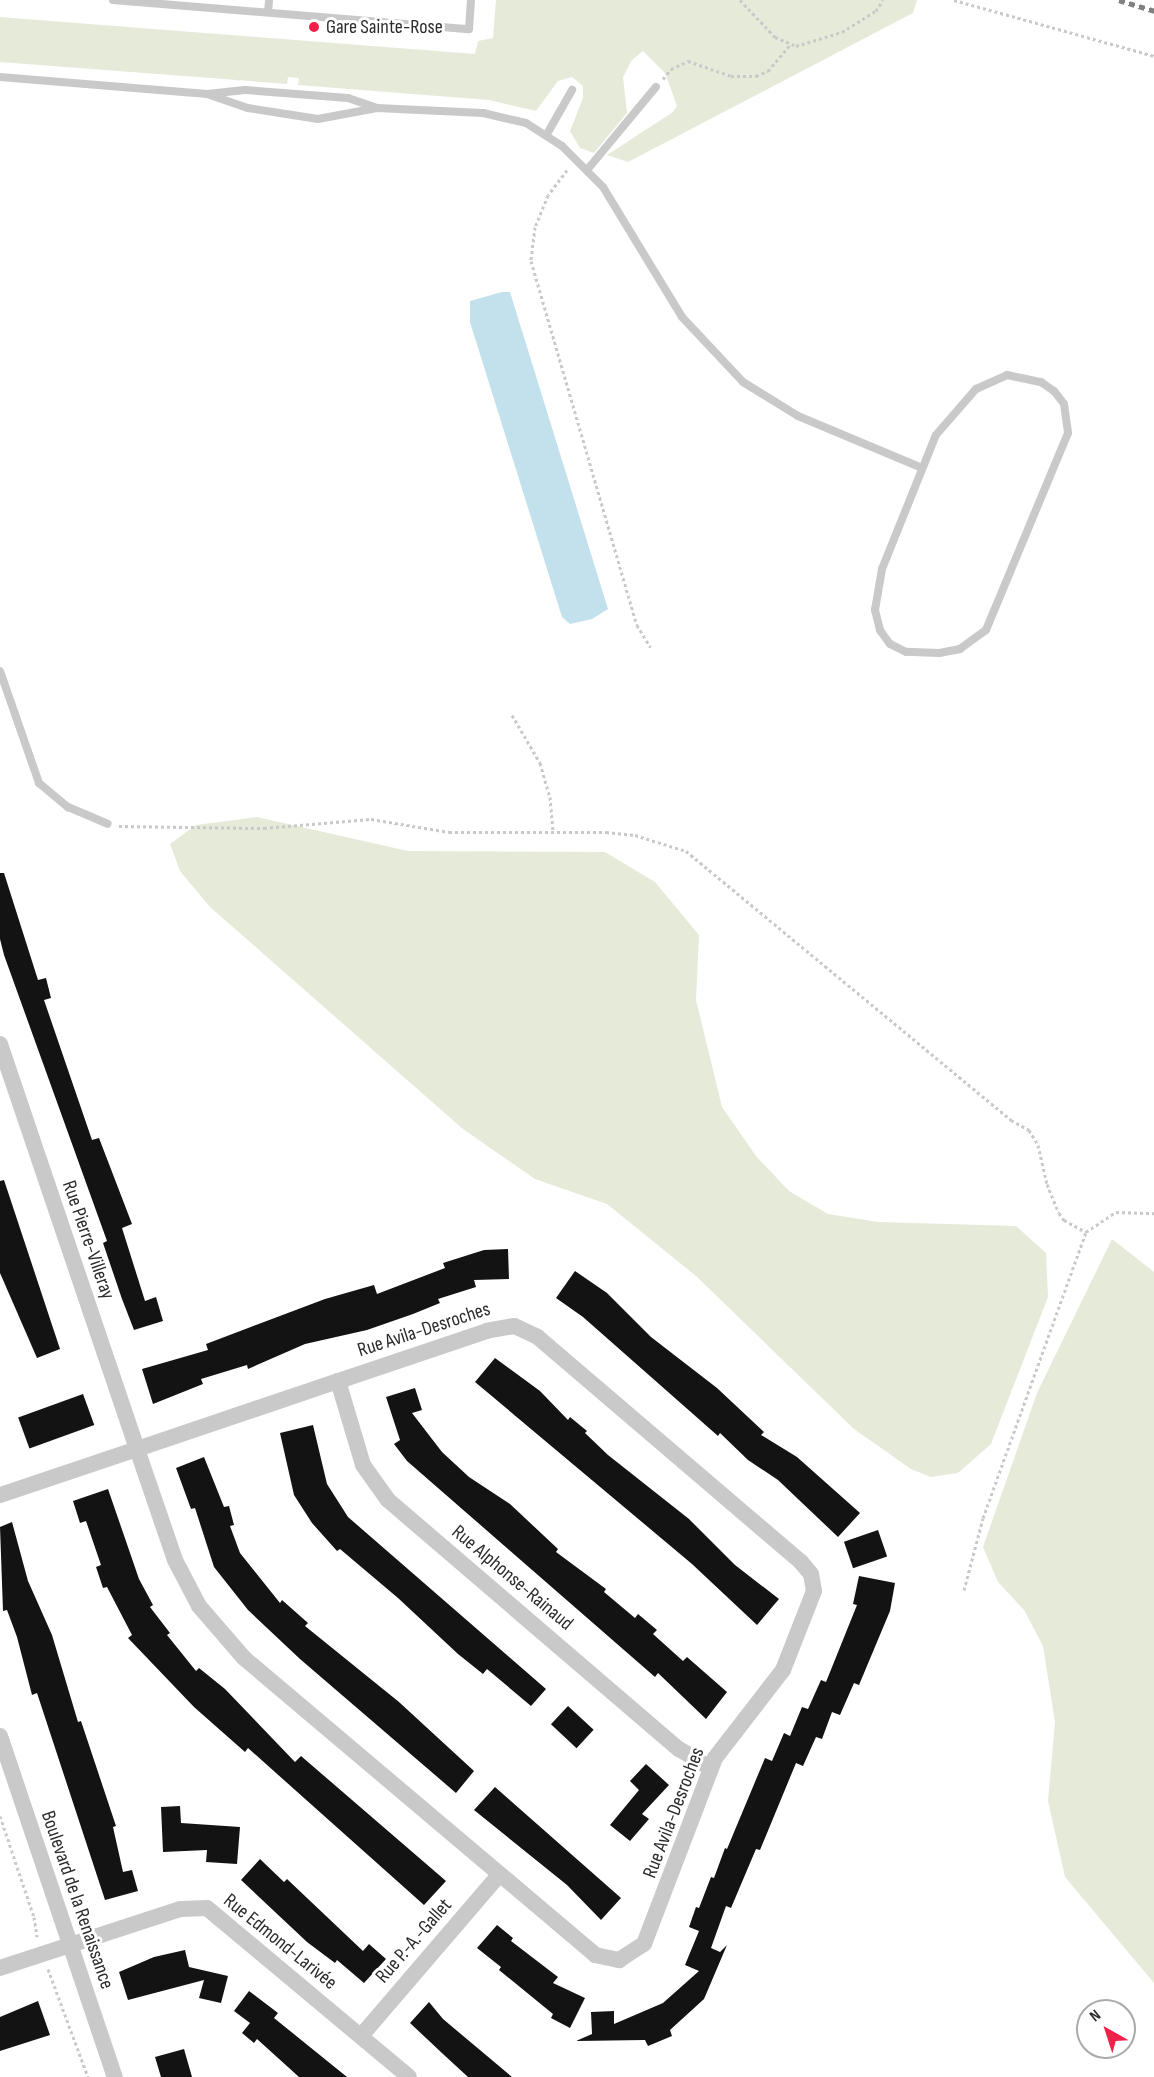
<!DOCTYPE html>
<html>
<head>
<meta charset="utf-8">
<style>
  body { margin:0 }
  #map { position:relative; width:1154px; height:2077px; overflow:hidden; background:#fff; font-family:"Sofia Sans Condensed",sans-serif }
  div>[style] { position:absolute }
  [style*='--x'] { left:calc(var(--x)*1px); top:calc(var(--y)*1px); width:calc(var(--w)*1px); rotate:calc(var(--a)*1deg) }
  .green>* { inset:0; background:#e5ebd8 }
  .water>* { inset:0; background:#c2e1ed }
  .building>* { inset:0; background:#131313; transform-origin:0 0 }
  .path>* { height:3px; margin-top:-1.5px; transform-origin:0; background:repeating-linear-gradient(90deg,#c9c9c9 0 3px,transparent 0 6px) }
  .lane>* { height:8px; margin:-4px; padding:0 4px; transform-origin:4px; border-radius:4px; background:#c9c9c9 }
  .street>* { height:16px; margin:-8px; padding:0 8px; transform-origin:8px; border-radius:8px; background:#c9c9c9 }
  .rail>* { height:4.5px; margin-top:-2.25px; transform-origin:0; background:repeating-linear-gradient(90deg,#818181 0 6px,transparent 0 10.5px) }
  .dots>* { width:16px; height:16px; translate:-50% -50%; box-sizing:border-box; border:3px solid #fff; border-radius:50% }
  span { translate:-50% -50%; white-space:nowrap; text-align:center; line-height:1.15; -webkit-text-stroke:6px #fff; paint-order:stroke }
  .poi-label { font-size:20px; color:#2c2c2c }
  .left { translate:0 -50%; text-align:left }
  .street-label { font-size:20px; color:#2c2c2c }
  .north { position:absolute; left:1076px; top:1999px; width:60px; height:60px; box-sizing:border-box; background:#fff; border:2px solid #ababab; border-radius:50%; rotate:321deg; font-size:16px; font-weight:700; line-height:24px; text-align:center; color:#2c2c2c }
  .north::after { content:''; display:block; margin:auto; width:21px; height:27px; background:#f12048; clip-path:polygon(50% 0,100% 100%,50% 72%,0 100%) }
</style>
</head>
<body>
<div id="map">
  <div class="green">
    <div style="clip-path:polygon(496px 0,917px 0,913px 13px,628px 162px,607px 155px,673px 112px,677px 106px,665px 73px,643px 51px,632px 60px,623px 77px,627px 113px,594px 153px,580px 148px,570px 131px,583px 98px,583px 86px,572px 77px,558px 81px,536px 111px,489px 100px,298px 85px,299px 78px,288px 77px,287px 84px,0 62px,0 17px,475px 54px,478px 41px,493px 38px)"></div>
    <div style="clip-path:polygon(257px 817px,408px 851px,605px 852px,655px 882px,699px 935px,696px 1000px,722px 1107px,756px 1156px,789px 1191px,828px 1214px,878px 1222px,1016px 1226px,1046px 1253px,1048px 1297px,991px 1444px,958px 1473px,931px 1477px,911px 1469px,854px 1429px,696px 1276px,607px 1204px,535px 1179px,463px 1129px,210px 907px,180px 871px,170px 844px,196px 825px)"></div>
    <div style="clip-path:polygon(1112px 1239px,1154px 1272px,1154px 1983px,1065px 1877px,1048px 1801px,1055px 1722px,1043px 1646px,1024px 1610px,998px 1582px,983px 1547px,1037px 1393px)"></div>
  </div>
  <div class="water">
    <div style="clip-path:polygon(502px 292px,510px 292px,608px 609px,592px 619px,570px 624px,562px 617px,470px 322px,470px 301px)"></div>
  </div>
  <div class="building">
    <div style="clip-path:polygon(0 873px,4px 873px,38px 980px,46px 978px,51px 998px,44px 1000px,92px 1140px,99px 1138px,132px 1224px,122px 1228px,145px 1301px,156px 1297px,163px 1321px,134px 1330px,122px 1299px,103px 1243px,107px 1241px,4px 955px,0 939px)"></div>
    <div style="clip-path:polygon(4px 1180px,60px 1349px,37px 1358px,0 1273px,0 1181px)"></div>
    <div style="clip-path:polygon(508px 1249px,509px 1279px,474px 1280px,476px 1287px,438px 1299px,440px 1303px,413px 1314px,367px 1330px,305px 1344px,248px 1369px,247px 1365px,201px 1379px,203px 1384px,153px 1404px,142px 1369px,208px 1350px,206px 1344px,325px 1299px,374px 1285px,377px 1294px,445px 1268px,443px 1263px,484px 1250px)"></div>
    <div style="clip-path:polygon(575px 1271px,607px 1293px,651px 1337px,717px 1388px,764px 1432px,761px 1435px,797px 1457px,860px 1513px,838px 1537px,778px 1480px,748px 1460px,720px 1433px,718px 1436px,583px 1317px,556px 1298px)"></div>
    <div style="clip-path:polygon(495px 1358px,540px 1391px,568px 1420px,570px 1417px,587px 1431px,585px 1433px,608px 1455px,689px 1519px,735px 1565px,779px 1599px,757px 1625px,692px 1564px,475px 1382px)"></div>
    <div style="clip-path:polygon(415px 1388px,422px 1410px,412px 1413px,442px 1452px,469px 1477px,510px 1504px,558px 1549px,556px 1552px,606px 1589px,604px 1592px,635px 1618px,638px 1614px,657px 1630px,653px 1634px,683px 1661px,687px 1657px,727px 1692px,706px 1719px,658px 1673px,655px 1677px,407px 1461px,394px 1444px,400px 1440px,386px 1397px)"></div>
    <div style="left:83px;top:1394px;width:33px;height:69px;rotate:70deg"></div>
    <div style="clip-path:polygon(313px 1425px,327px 1484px,348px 1517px,546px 1689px,531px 1706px,487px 1669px,483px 1674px,458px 1654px,398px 1598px,340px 1549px,337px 1551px,312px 1523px,294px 1495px,280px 1433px)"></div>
    <div style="clip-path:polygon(204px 1457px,224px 1507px,229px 1506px,234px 1525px,230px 1526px,240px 1553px,280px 1603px,282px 1600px,308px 1623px,305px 1626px,399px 1702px,474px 1771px,456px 1793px,300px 1659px,248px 1610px,214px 1567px,195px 1508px,191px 1509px,176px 1468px)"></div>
    <div style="clip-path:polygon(108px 1489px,139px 1579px,153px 1605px,150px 1607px,170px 1633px,167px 1635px,196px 1671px,199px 1668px,225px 1689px,295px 1762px,301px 1756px,446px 1881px,424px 1905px,248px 1748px,245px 1752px,194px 1707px,128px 1638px,132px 1635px,107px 1587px,103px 1588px,96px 1567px,101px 1565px,86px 1521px,80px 1523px,73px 1501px)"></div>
    <div style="clip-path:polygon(12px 1522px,28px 1581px,52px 1635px,78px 1722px,81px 1721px,116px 1826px,113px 1827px,123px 1872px,132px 1870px,138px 1891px,105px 1900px,37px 1693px,32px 1695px,17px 1637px,7px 1610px,3px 1611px,0 1527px)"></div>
    <div style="left:878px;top:1530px;width:28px;height:36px;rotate:71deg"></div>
    <div style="clip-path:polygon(859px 1576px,895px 1583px,890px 1611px,859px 1685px,854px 1683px,840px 1715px,832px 1712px,822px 1739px,816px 1737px,803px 1766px,796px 1763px,760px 1850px,756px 1849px,731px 1908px,726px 1906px,711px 1948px,720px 1952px,727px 1945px,704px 1999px,670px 2030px,672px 2036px,648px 2046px,645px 2040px,576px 2041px,592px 2034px,591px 2012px,614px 2011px,614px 2024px,663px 2003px,699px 1971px,685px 1965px,699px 1931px,689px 1927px,696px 1907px,699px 1908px,711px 1877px,714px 1878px,725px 1848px,727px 1849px,765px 1758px,772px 1761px,784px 1733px,790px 1736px,802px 1707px,808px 1709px,821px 1680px,826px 1682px,857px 1605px,853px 1604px)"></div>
    <div style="left:568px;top:1706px;width:35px;height:25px;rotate:43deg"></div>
    <div style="clip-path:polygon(646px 1764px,669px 1785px,642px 1814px,649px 1819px,630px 1841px,610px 1825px,639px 1790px,630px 1781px)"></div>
    <div style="clip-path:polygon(495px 1787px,621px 1898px,601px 1920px,567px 1885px,474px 1810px)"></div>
    <div style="clip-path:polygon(180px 1806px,181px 1823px,240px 1827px,237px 1864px,206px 1862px,207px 1850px,163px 1852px,161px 1807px)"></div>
    <div style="clip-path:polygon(260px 1859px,284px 1882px,287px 1879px,363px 1951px,369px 1944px,386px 1959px,364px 1983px,337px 1960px,335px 1963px,307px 1942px,241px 1880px)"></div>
    <div style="clip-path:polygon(497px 1925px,513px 1938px,511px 1941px,558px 1977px,553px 1983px,585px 1998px,570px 2028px,551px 2018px,553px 2014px,499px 1970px,501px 1967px,477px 1948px)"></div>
    <div style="clip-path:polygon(185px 1950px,189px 1967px,228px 1976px,221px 2003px,199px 1998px,204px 1980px,128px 2000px,119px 1972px,154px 1957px)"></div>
    <div style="clip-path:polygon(249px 1991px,278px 2013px,274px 2018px,347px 2077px,299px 2077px,257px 2039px,254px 2043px,242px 2033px,250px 2023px,234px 2011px)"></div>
    <div style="clip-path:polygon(38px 2001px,50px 2035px,0 2051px,0 2017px)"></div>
    <div style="clip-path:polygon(429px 2002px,443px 2019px,512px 2077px,468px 2077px,443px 2054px,410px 2023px)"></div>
    <div style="clip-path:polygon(184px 2049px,192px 2077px,161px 2077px,155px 2057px)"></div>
  </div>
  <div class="path">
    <div style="--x:740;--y:0;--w:51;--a:46.6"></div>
    <div style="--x:775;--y:37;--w:23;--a:23"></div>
    <div style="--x:796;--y:46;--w:48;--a:-16.9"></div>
    <div style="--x:842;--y:32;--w:40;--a:-32"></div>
    <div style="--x:876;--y:11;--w:13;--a:-58"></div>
    <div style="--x:954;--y:0;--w:208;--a:15.6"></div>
    <div style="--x:663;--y:79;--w:13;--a:-51"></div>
    <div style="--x:671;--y:69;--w:19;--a:-25"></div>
    <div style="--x:688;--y:61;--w:46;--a:19.2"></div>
    <div style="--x:731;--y:76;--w:25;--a:0"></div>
    <div style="--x:756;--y:76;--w:13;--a:-23"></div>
    <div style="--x:768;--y:71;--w:35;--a:-50"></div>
    <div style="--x:567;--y:170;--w:31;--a:127"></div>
    <div style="--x:548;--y:195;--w:35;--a:112"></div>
    <div style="--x:535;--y:227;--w:34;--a:97"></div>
    <div style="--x:531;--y:261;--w:379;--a:73.8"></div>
    <div style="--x:637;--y:625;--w:26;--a:59"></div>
    <div style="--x:512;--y:715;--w:56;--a:59.7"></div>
    <div style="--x:540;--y:763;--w:35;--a:74"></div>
    <div style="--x:550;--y:797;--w:33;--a:85"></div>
    <div style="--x:119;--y:826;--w:145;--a:0.8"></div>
    <div style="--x:264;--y:828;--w:107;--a:-4.8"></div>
    <div style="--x:371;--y:819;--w:79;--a:9.5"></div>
    <div style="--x:449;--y:832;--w:157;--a:0"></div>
    <div style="--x:606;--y:832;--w:29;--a:6"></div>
    <div style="--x:635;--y:835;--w:53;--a:17.4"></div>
    <div style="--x:686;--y:851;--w:422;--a:39.6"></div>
    <div style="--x:1011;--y:1120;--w:21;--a:29"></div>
    <div style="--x:1029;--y:1130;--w:17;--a:59"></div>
    <div style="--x:1038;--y:1145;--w:40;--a:77"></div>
    <div style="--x:1047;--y:1184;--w:31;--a:68"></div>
    <div style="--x:1059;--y:1213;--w:9;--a:54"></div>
    <div style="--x:1064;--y:1220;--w:25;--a:29"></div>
    <div style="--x:964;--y:1590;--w:74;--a:-75.2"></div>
    <div style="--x:983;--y:1518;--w:304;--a:-70.2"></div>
    <div style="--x:1086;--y:1232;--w:36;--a:-34"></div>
    <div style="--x:1116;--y:1212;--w:38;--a:2"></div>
    <div style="--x:0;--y:1816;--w:107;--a:71.4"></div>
    <div style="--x:34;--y:1917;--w:20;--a:81"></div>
    <div style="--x:48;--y:1969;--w:115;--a:69.7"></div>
  </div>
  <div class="lane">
    <div style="--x:113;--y:0;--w:357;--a:4.7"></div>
    <div style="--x:469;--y:29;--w:29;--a:-86"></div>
    <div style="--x:268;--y:12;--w:12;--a:-85"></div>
    <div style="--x:0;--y:77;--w:208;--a:4.7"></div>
    <div style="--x:207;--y:94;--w:38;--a:-6"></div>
    <div style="--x:245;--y:90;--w:103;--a:4.4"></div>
    <div style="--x:348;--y:98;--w:31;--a:19"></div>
    <div style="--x:207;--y:94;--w:43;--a:18.9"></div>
    <div style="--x:248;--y:108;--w:71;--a:8.9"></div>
    <div style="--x:318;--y:119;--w:60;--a:-10.6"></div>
    <div style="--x:377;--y:108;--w:106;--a:2.7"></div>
    <div style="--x:483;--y:113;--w:44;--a:13.1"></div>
    <div style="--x:526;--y:123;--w:43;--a:32.6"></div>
    <div style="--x:562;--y:146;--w:58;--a:45"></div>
    <div style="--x:603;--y:187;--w:152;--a:58.7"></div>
    <div style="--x:682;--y:317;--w:89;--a:46.8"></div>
    <div style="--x:743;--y:382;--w:65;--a:31.7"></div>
    <div style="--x:798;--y:416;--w:132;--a:22.7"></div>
    <div style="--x:547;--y:134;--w:51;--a:-60.4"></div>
    <div style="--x:587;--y:170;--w:108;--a:-50.3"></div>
    <div style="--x:1007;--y:375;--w:35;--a:12"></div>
    <div style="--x:1041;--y:382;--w:16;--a:35"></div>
    <div style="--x:1054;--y:391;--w:16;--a:52"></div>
    <div style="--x:1064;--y:404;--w:29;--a:82"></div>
    <div style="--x:1068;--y:433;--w:213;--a:112.6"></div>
    <div style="--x:986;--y:630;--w:32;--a:144"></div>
    <div style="--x:960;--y:649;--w:21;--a:169"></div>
    <div style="--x:939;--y:653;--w:33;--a:-178"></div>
    <div style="--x:906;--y:652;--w:18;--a:-153"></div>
    <div style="--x:890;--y:644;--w:17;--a:-126"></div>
    <div style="--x:880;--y:630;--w:21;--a:-104"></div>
    <div style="--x:875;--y:610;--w:42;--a:-80.3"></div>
    <div style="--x:882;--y:569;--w:144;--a:-68.1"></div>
    <div style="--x:936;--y:435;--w:61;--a:-49"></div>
    <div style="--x:976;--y:389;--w:34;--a:-24"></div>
    <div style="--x:0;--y:671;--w:119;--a:70.8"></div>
    <div style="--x:39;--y:783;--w:38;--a:40"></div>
    <div style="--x:68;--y:807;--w:43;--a:23"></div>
  </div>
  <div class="street">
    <div style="--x:0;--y:1044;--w:428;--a:71.3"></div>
    <div style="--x:137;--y:1449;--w:117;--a:71.1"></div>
    <div style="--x:175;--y:1560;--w:52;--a:62.4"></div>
    <div style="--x:199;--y:1606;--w:69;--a:49.1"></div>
    <div style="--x:244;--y:1658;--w:460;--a:40.2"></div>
    <div style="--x:595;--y:1955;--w:25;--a:12"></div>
    <div style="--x:619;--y:1960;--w:30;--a:-33"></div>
    <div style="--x:644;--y:1944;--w:199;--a:-69.1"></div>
    <div style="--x:715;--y:1758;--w:111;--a:-52.3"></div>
    <div style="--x:783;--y:1670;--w:85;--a:-68.6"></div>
    <div style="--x:814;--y:1591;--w:17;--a:-100"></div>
    <div style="--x:811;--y:1574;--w:16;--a:-130"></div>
    <div style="--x:801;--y:1562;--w:346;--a:-139.5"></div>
    <div style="--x:538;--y:1337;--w:26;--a:-155"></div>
    <div style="--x:514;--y:1326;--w:27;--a:170"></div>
    <div style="--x:487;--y:1331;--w:157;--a:161.4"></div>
    <div style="--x:338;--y:1381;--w:212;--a:161.3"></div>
    <div style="--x:137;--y:1449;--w:145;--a:161.4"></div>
    <div style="--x:338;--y:1381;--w:88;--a:73.4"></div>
    <div style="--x:363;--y:1465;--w:43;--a:54.5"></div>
    <div style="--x:388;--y:1500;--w:383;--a:40.6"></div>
    <div style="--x:679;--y:1749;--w:37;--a:31"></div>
    <div style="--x:0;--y:1736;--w:360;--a:71.4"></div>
    <div style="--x:0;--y:1968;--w:190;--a:-18.1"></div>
    <div style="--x:181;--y:1909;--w:26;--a:-2"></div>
    <div style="--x:207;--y:1908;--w:263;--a:39.9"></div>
    <div style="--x:361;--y:2036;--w:213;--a:-49.4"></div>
  </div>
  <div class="rail">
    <div style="--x:1119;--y:0;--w:37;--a:17"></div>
  </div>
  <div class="dots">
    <div style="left:314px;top:27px;background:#f12048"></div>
  </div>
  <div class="poi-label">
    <span class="left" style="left:326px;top:27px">Gare Sainte-Rose</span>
  </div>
  <div class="street-label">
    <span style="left:88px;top:1240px;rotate:71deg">Rue Pierre-Villeray</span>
    <span style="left:424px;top:1330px;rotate:-18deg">Rue Avila-Desroches</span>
    <span style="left:512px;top:1578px;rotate:40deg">Rue Alphonse-Rainaud</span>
    <span style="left:674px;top:1813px;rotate:-69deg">Rue Avila-Desroches</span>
    <span style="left:77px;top:1900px;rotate:71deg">Boulevard de la Renaissance</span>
    <span style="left:414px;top:1941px;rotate:-49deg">Rue P.-A.-Gallet</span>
    <span style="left:280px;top:1942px;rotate:39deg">Rue Edmond-Larivée</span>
  </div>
  <div class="north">N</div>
</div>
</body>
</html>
